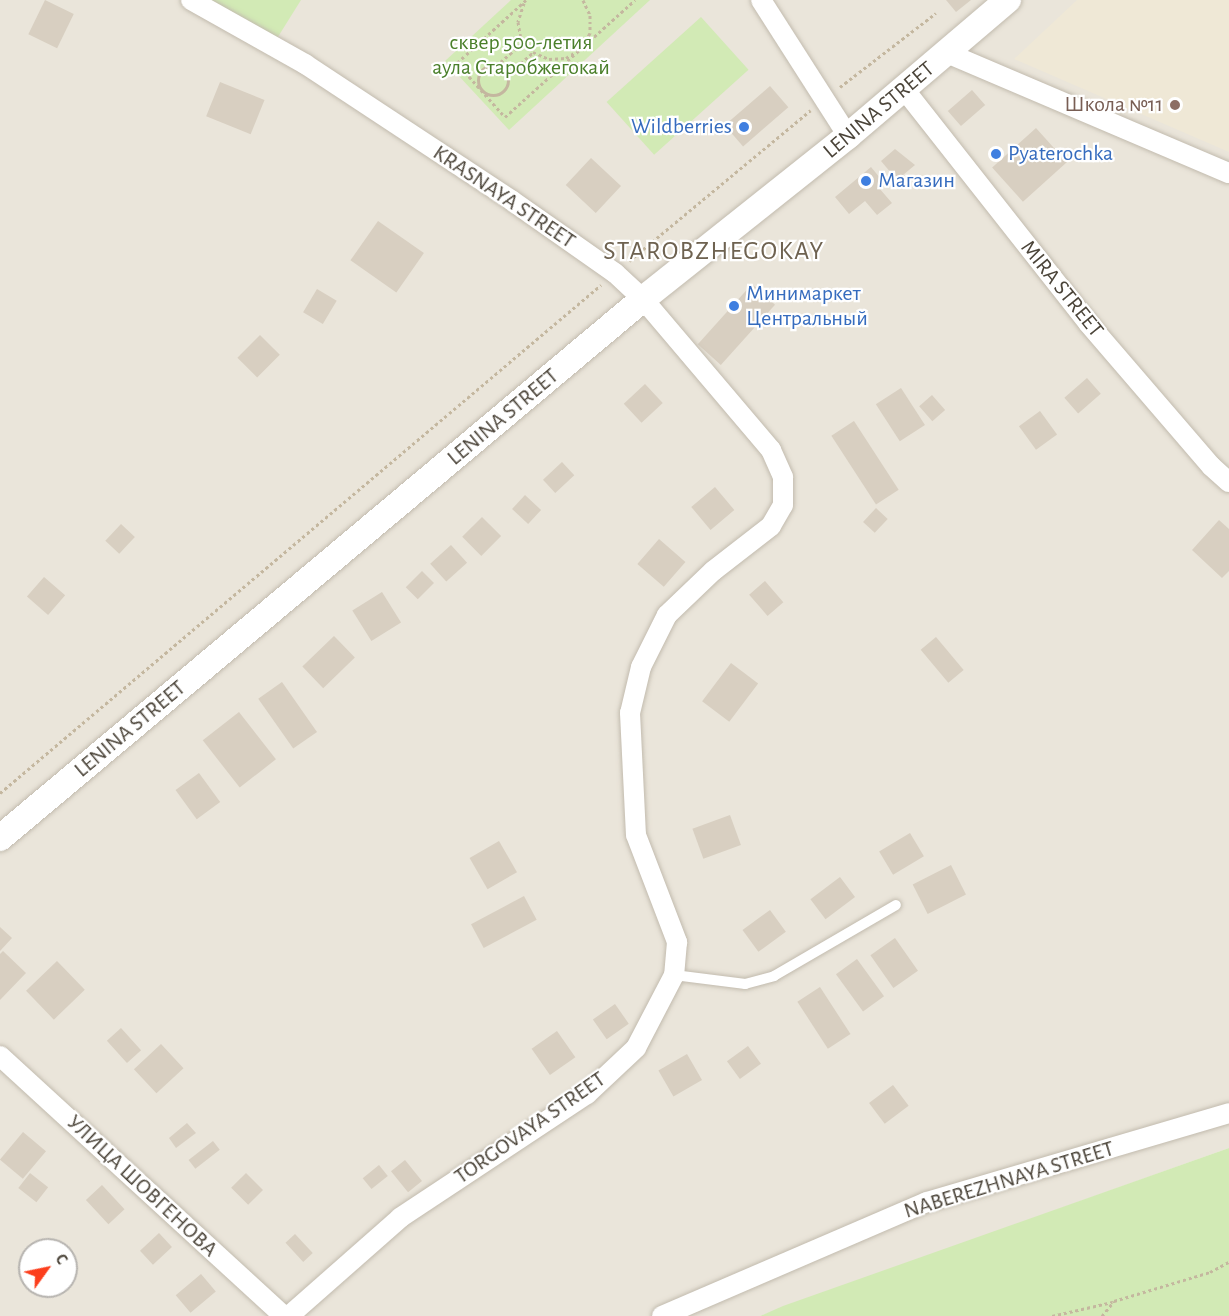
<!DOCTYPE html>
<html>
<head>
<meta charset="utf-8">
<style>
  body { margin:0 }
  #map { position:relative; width:1229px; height:1316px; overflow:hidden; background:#f6f3ec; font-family:"Alegreya Sans",sans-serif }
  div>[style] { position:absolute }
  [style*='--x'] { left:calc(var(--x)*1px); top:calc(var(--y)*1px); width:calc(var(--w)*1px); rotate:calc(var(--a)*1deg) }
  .residential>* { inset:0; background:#eae5da }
  .education>* { inset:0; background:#efe8d6 }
  .green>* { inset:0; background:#d2eab5; transform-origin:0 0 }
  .building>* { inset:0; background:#d8cfc1; transform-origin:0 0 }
  .path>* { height:3px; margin-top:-1.5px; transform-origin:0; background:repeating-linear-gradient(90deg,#c4b79f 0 3px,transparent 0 6px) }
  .path>.ring { margin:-1.5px; padding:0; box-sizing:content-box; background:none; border:3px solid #c4b79f; border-radius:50% }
  .roads { filter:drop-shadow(0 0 2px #c2bbae) drop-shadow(0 0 2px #c2bbae) }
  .service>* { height:10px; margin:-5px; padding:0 5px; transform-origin:5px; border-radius:5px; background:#fff }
  .minor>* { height:20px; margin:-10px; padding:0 10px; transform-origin:10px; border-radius:10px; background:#fff }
  .tertiary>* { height:26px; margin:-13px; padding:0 13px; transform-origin:13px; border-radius:13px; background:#fff }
  .dots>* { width:16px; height:16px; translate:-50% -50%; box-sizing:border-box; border:3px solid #fff; border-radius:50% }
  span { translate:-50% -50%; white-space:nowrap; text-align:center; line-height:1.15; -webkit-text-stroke:4.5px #fff; paint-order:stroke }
  .park-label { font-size:22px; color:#4a7f2a }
  .education-label { font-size:22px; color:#785e54 }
  .right { translate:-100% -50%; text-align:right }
  .street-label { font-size:22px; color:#4b4439 }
  .shop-label { font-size:22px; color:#366cbe }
  .left { translate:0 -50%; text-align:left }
  .quarter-label { font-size:26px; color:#6e6250; letter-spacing:1.5px }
  .north { position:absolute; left:18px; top:1238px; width:60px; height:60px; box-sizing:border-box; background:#fff; border:2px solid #b7b4b0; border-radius:50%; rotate:57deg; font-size:16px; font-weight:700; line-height:24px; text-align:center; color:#4b4439 }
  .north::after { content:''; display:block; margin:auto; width:21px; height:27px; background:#fc3f1d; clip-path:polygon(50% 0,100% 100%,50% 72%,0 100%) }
</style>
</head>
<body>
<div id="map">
  <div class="residential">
    <div style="clip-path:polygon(evenodd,0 0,1229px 0,1229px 1148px,760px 1316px,0 1316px,0 0,30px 1250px,66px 1250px,66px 1286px,30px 1286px,30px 1250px)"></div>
  </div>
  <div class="education">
    <div style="clip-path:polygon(1077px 0,1229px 0,1229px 152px,1014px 59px)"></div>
  </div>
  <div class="green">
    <div style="clip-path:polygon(206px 0,301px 0,276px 40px)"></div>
    <div style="clip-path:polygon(511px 0,650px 0,509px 130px,445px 61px)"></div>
    <div style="left:701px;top:17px;width:71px;height:127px;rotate:48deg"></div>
    <div style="clip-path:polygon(1229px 1148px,1229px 1316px,760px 1316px,783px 1306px)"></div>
  </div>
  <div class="building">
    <div style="left:45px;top:0;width:32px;height:38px;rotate:26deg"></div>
    <div style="clip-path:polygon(946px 0,971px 0,956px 12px)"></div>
    <div style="left:220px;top:82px;width:48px;height:37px;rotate:22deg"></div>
    <div style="left:770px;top:86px;width:28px;height:60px;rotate:49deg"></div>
    <div style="left:972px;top:90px;width:20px;height:32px;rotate:49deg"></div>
    <div style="left:1036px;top:128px;width:46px;height:59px;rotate:48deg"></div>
    <div style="clip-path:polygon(895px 149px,915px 165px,897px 180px,881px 161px)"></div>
    <div style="left:591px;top:158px;width:41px;height:37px;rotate:43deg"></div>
    <div style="clip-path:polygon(871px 167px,885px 184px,879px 188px,892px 203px,877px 215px,865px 201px,849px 214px,835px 197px)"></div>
    <div style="left:378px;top:221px;width:56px;height:48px;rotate:35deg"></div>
    <div style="left:752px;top:284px;width:31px;height:81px;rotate:42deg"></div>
    <div style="left:317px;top:289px;width:23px;height:27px;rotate:31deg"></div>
    <div style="left:260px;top:335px;width:28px;height:32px;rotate:45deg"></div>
    <div style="left:1087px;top:378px;width:21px;height:30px;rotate:49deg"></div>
    <div style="left:645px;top:384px;width:26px;height:29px;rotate:47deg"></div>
    <div style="left:901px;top:388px;width:44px;height:30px;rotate:57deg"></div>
    <div style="left:932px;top:395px;width:20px;height:17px;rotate:49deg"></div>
    <div style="left:1040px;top:411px;width:29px;height:26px;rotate:54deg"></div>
    <div style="left:854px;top:421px;width:82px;height:27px;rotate:57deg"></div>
    <div style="left:562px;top:462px;width:18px;height:26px;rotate:47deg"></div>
    <div style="left:715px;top:487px;width:30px;height:31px;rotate:50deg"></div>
    <div style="left:525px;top:495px;width:22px;height:19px;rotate:43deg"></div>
    <div style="left:876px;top:508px;width:16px;height:19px;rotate:43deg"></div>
    <div style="left:482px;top:517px;width:27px;height:28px;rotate:45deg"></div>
    <div style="clip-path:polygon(1219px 520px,1229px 529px,1229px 571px,1222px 578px,1192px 550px)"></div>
    <div style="left:121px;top:524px;width:19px;height:23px;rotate:43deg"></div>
    <div style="left:659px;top:539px;width:35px;height:33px;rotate:41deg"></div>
    <div style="left:451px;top:545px;width:24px;height:28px;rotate:48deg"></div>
    <div style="left:422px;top:571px;width:17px;height:23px;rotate:45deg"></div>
    <div style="left:44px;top:577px;width:28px;height:26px;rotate:41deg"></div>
    <div style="left:765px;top:581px;width:28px;height:21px;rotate:49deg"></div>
    <div style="left:382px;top:592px;width:36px;height:35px;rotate:58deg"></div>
    <div style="left:334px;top:636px;width:30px;height:44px;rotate:46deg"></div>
    <div style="left:936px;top:637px;width:43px;height:20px;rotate:50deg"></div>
    <div style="left:731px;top:663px;width:34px;height:48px;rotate:37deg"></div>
    <div style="left:282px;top:682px;width:61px;height:29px;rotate:55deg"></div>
    <div style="left:239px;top:712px;width:60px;height:46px;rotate:52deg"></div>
    <div style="left:199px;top:773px;width:36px;height:29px;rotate:54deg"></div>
    <div style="left:730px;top:815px;width:32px;height:40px;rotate:70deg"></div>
    <div style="left:910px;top:833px;width:27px;height:36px;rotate:59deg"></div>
    <div style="left:499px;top:841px;width:36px;height:34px;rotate:60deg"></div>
    <div style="left:951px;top:865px;width:33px;height:43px;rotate:63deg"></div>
    <div style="left:840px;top:877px;width:25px;height:37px;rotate:53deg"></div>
    <div style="left:524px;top:896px;width:27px;height:60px;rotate:62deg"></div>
    <div style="left:770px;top:910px;width:27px;height:34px;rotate:54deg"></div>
    <div style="clip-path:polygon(0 927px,12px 938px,0 951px)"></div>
    <div style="left:895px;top:938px;width:40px;height:30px;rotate:55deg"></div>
    <div style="clip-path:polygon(3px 951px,26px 973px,0 1000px,0 954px)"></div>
    <div style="left:857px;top:959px;width:46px;height:26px;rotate:54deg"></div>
    <div style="left:57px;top:961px;width:40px;height:43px;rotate:46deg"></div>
    <div style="left:820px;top:987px;width:56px;height:27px;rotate:57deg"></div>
    <div style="left:615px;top:1004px;width:24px;height:27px;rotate:55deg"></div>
    <div style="left:121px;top:1028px;width:30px;height:19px;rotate:48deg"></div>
    <div style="left:557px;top:1031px;width:32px;height:31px;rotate:55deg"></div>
    <div style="left:161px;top:1044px;width:33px;height:37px;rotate:47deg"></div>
    <div style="left:748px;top:1046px;width:22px;height:26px;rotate:54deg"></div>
    <div style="left:687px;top:1054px;width:30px;height:33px;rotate:60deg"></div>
    <div style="left:893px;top:1085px;width:26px;height:30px;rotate:53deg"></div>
    <div style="clip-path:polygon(187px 1123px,196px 1133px,176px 1148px,169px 1138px)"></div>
    <div style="left:23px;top:1132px;width:30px;height:36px;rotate:40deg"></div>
    <div style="left:213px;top:1141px;width:11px;height:31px;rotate:52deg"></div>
    <div style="left:405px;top:1160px;width:27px;height:18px;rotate:51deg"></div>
    <div style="left:379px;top:1165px;width:14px;height:21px;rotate:51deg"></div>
    <div style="left:30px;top:1173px;width:23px;height:19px;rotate:38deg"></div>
    <div style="left:246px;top:1173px;width:24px;height:21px;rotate:45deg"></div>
    <div style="left:102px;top:1185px;width:33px;height:22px;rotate:47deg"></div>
    <div style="left:159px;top:1233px;width:19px;height:26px;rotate:47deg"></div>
    <div style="left:295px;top:1234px;width:26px;height:13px;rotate:47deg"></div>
    <div style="left:201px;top:1274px;width:23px;height:33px;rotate:50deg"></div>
  </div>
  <div class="path">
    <div style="--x:526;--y:0;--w:93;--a:137.6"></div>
    <div style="--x:457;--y:63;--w:72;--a:48.4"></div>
    <div style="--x:505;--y:117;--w:175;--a:-42"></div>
    <div style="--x:583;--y:0;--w:17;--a:65"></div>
    <div style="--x:590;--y:15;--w:18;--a:90"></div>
    <div style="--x:590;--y:33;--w:14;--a:120"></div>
    <div style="--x:524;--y:3;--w:20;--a:108"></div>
    <div style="--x:518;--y:22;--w:17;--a:80"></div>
    <div style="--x:521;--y:39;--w:18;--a:47"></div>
    <div style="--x:533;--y:52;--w:17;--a:24"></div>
    <div style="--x:549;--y:59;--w:17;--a:-3"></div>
    <div style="--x:566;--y:58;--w:9;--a:-32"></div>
    <div class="ring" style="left:478px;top:65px;width:27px;height:27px"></div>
    <div style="--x:496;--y:66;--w:37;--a:-41"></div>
    <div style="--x:507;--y:75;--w:35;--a:-41"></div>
    <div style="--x:840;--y:87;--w:121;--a:-37.6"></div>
    <div style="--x:629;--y:261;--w:236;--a:-39.7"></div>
    <div style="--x:0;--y:793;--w:787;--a:-40.21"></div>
    <div style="--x:1052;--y:1316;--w:62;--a:-13.1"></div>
    <div style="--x:1102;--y:1316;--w:19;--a:-51"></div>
    <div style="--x:1114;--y:1301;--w:100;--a:-16.8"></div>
    <div style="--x:1210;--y:1272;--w:21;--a:-28"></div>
  </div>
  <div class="roads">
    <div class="service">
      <div style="--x:674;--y:975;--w:72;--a:7.2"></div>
      <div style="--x:745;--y:984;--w:30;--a:-15"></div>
      <div style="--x:774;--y:976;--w:141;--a:-30.2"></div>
    </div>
    <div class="minor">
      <div style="--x:191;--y:0;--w:131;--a:29.3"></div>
      <div style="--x:305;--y:64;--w:247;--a:33.4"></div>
      <div style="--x:511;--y:200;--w:127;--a:35.1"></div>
      <div style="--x:615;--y:273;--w:38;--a:43"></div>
      <div style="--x:643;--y:299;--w:198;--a:49.7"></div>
      <div style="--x:771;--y:450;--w:30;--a:66"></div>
      <div style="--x:783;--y:477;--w:28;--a:90"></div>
      <div style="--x:783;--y:505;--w:24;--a:120"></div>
      <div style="--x:771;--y:526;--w:73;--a:142.2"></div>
      <div style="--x:713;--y:571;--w:64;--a:136.3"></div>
      <div style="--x:667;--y:615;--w:58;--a:116.6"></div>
      <div style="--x:641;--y:667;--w:47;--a:103.4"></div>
      <div style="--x:630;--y:713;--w:122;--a:87.2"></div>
      <div style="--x:636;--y:835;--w:115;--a:69"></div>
      <div style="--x:677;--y:942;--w:33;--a:95"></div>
      <div style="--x:674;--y:975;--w:82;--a:117.5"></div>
      <div style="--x:636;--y:1048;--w:67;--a:136.8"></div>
      <div style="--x:587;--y:1094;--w:224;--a:146.5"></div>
      <div style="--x:400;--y:1218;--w:148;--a:138.6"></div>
      <div style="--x:761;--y:0;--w:161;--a:57.4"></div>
      <div style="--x:947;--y:53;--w:306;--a:23.1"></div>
      <div style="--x:904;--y:89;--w:298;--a:51.8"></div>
      <div style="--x:1088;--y:323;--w:189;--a:49.3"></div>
      <div style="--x:1211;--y:466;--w:24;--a:42"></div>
      <div style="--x:0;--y:1056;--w:385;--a:42.5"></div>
      <div style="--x:662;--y:1316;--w:288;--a:-23.3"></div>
      <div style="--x:927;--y:1202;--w:315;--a:-16.4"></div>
    </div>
    <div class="tertiary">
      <div style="--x:0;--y:838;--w:839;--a:-39.97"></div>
      <div style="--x:643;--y:299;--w:262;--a:-38.5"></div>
      <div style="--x:848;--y:136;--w:210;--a:-40.4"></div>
    </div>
  </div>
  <div class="dots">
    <div style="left:1175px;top:105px;background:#8d6e63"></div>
    <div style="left:744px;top:127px;background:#3f7fe0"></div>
    <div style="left:996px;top:154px;background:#3f7fe0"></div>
    <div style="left:866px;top:181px;background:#3f7fe0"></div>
    <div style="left:734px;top:306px;background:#3f7fe0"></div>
  </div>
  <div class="park-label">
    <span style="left:521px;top:55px">сквер 500-летия<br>аула Старобжегокай</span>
  </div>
  <div class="education-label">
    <span class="right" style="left:1163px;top:105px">Школа №11</span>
  </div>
  <div class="street-label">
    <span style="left:879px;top:110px;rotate:-40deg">LENINA STREET</span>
    <span style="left:504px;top:197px;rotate:34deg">KRASNAYA STREET</span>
    <span style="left:1062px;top:289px;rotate:51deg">MIRA STREET</span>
    <span style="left:503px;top:417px;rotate:-40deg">LENINA STREET</span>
    <span style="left:130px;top:729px;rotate:-40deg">LENINA STREET</span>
    <span style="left:530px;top:1128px;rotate:-35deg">TORGOVAYA STREET</span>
    <span style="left:1009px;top:1180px;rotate:-17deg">NABEREZHNAYA STREET</span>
    <span style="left:142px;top:1186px;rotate:43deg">УЛИЦА ШОВГЕНОВА</span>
  </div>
  <div class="shop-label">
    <span class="right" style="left:732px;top:127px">Wildberries</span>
    <span class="left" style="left:1008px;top:154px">Pyaterochka</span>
    <span class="left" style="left:878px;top:181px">Магазин</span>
    <span class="left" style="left:746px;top:306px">Минимаркет<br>Центральный</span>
  </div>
  <div class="quarter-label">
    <span style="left:714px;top:252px">STAROBZHEGOKAY</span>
  </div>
  <div class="north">С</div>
</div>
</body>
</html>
